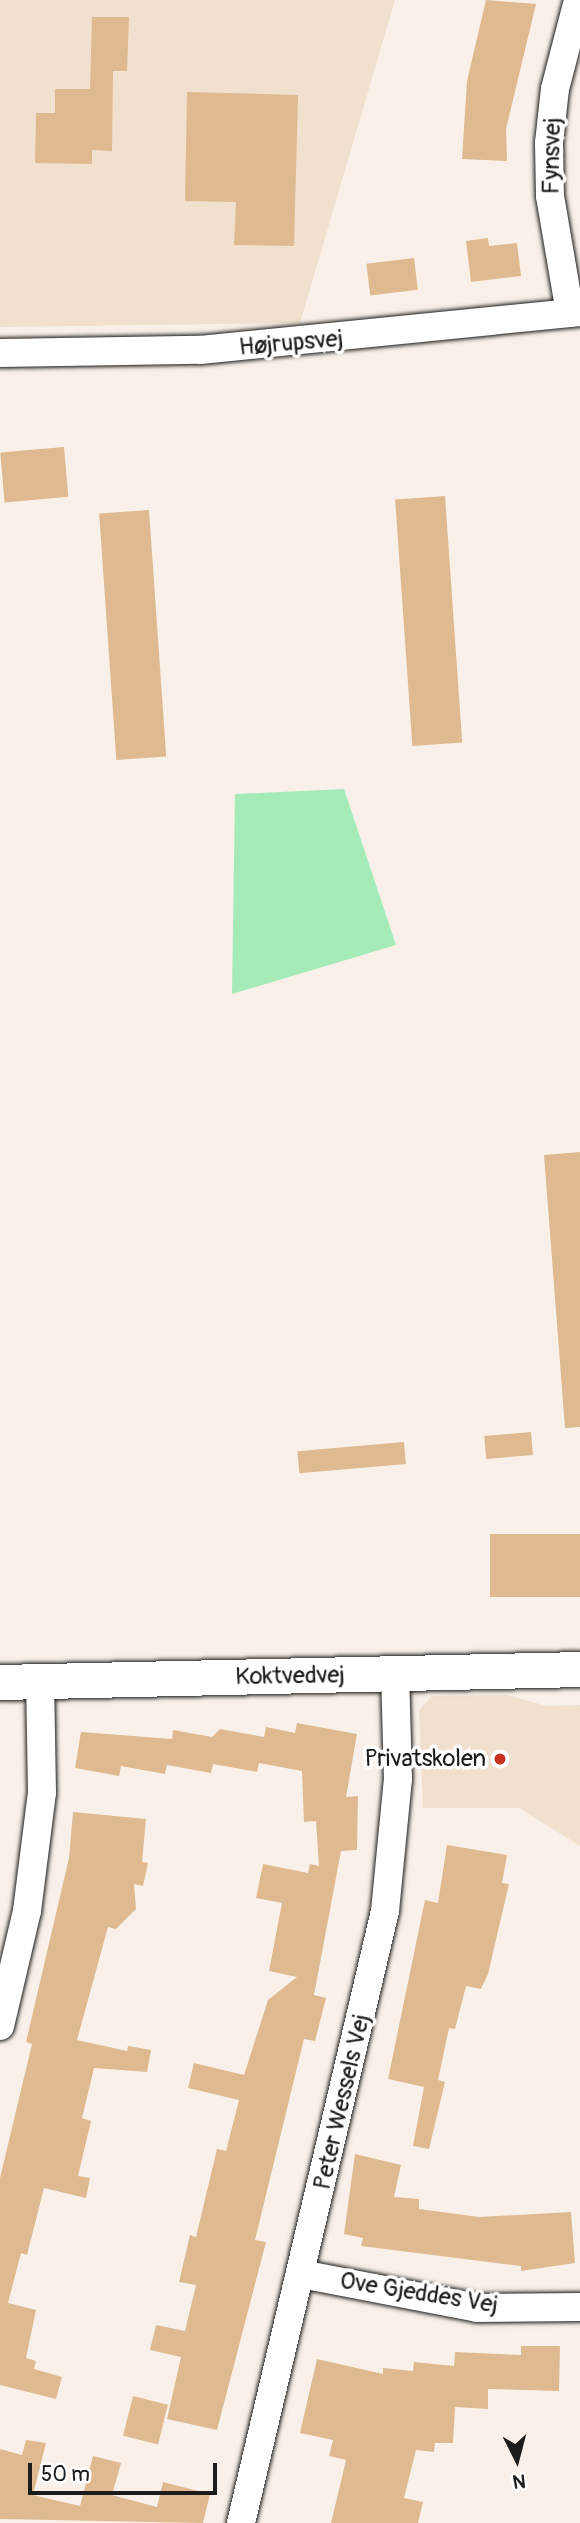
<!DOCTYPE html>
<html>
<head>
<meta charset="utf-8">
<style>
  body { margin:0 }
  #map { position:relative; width:580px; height:2523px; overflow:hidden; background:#f9f1e9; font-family:Pangolin,sans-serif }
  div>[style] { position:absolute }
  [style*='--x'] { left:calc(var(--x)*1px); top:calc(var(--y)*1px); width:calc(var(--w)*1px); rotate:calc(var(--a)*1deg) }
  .built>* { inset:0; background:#f1e0ce }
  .green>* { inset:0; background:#a5ebb8 }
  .building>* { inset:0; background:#dfba90; transform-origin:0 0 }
  .roads { filter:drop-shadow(0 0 2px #1c1c1c) drop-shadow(0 0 2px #1c1c1c) }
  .minor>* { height:28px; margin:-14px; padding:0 14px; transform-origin:14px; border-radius:14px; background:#fff }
  .tertiary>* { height:35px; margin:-17.5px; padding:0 17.5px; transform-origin:17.5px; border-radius:17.5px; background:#fff }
  .dots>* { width:19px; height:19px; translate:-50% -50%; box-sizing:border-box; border:4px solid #fff; border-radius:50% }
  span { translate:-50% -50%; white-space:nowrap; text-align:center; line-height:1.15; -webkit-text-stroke:7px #fff; paint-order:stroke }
  .street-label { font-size:24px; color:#1c1c1c }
  .poi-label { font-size:24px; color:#1c1c1c }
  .right { translate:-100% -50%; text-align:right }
  .north { position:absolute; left:482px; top:2425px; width:70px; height:70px; -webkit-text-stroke:5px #fff; paint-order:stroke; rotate:174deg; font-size:19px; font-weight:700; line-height:28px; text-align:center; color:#1c1c1c }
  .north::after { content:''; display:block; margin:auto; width:24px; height:32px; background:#1c1c1c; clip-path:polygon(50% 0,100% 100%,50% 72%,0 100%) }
  .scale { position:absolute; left:28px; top:2463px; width:189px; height:32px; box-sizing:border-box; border:4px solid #1c1c1c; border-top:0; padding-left:9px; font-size:21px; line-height:24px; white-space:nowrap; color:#1c1c1c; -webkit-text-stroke:5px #fff; paint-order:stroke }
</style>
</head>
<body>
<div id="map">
  <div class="built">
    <div style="clip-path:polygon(0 0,395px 0,300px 323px,0 327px)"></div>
    <div style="clip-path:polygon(507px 1695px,547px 1706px,580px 1705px,580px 1846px,519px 1808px,423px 1808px,419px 1710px,432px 1696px)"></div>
  </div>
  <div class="green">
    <div style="clip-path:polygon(344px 789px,396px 945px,232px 994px,235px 794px)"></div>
  </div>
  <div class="building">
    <div style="clip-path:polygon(486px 0,536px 4px,506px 129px,507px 161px,462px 159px,467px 81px)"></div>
    <div style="clip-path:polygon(92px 17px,129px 17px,127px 71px,113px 71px,112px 151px,92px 150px,92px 164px,35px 163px,36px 113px,55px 113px,55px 89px,90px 89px)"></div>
    <div style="clip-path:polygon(187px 92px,298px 95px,294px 246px,234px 245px,236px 202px,185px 201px)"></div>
    <div style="clip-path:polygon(488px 238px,489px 246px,517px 243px,521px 276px,471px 282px,466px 241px)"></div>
    <div style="left:414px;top:258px;width:32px;height:48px;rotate:83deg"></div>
    <div style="left:64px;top:447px;width:50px;height:64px;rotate:85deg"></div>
    <div style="left:445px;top:496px;width:247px;height:50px;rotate:86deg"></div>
    <div style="left:149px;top:510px;width:247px;height:50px;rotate:86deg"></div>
    <div style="clip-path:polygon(580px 1152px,580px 1427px,565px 1428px,544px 1155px)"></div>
    <div style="left:531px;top:1432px;width:23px;height:47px;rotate:85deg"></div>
    <div style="left:404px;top:1442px;width:22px;height:107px;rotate:85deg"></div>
    <div style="left:580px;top:1534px;width:63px;height:90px;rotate:90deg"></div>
    <div style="clip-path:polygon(297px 1723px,357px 1734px,346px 1797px,358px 1796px,357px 1850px,341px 1851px,314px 1995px,326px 1998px,315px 2041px,304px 2039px,255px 2240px,266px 2242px,217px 2430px,167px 2419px,181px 2357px,150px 2350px,156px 2325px,185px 2331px,196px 2285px,179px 2282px,190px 2235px,196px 2237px,217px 2149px,226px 2151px,239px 2100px,188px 2088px,194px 2063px,244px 2075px,268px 2000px,297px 1977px,269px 1971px,282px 1903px,256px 1898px,263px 1864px,308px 1873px,310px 1864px,319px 1866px,316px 1821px,304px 1822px,302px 1771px,259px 1763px,257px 1772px,213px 1764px,211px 1773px,167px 1765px,165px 1774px,121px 1766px,119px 1776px,75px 1768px,81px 1732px,172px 1739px,173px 1730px,212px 1737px,220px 1729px,264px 1737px,266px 1727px,295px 1733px)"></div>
    <div style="clip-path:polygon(73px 1812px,146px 1819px,142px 1862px,148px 1863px,143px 1886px,134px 1884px,136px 1909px,116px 1929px,108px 1927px,77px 2040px,127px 2051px,125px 2062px,128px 2046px,151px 2050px,147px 2072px,94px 2068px,82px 2118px,91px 2121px,78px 2176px,90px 2178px,86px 2198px,44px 2188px,27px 2255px,21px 2253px,8px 2303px,36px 2310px,26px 2358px,36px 2361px,34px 2369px,62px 2377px,56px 2399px,0 2385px,0 2178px,32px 2044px,26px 2042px,69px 1858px)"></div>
    <div style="clip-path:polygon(447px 1845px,507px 1855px,502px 1883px,509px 1884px,488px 1974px,481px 1989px,466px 1986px,455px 2029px,449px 2028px,438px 2080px,445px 2082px,429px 2149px,413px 2146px,424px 2087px,388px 2079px,425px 1900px,438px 1903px)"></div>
    <div style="clip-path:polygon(355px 2154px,401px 2165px,394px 2197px,419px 2199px,419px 2209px,479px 2217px,571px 2212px,575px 2263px,521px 2271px,521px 2266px,361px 2246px,363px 2238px,344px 2234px)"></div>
    <div style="clip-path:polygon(521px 2346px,560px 2346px,559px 2391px,488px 2389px,488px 2409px,455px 2407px,453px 2443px,435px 2443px,434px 2452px,416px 2450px,404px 2498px,423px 2502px,418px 2523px,331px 2523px,346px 2460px,329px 2456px,333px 2440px,300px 2433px,317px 2359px,383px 2374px,383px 2368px,413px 2371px,414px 2362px,454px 2366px,455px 2352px,521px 2355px)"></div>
    <div style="left:133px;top:2396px;width:36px;height:41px;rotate:14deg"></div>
    <div style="clip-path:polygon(26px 2440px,46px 2443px,33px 2495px,80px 2506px,93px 2456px,121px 2463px,112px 2495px,157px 2507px,163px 2482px,210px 2494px,203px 2523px,0 2519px,0 2449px,22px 2455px)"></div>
  </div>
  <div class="roads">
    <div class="minor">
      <div style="--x:570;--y:313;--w:119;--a:-99.7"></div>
      <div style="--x:550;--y:196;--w:53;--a:-91.1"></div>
      <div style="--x:549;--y:143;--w:54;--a:-83.7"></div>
      <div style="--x:555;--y:89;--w:92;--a:-75.5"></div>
      <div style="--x:0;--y:353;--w:200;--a:-0.9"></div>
      <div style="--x:200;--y:350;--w:382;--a:-5.7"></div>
      <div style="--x:0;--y:2026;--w:118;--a:-76.8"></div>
      <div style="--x:27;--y:1911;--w:119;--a:-82.8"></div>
      <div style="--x:42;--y:1793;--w:113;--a:-91"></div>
      <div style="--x:301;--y:2274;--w:179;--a:10.9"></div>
      <div style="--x:477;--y:2308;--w:103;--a:-0.6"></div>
      <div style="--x:241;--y:2523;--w:629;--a:-76.76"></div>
      <div style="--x:385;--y:1911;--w:133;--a:-84.4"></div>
      <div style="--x:398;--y:1779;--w:105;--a:-91.6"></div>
    </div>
    <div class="tertiary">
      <div style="--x:0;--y:1682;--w:580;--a:-1.28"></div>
    </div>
  </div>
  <div class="dots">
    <div style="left:500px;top:1759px;background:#c8321e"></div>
  </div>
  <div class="street-label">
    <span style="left:552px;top:156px;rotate:-89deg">Fynsvej</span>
    <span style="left:291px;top:343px;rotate:-5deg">Højrupsvej</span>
    <span style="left:290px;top:1676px;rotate:-1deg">Koktvedvej</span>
    <span style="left:342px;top:2102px;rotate:-77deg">Peter Wessels Vej</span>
    <span style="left:419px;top:2293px;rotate:9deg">Ove Gjeddes Vej</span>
  </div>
  <div class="poi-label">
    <span class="right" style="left:486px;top:1759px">Privatskolen</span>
  </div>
  <div class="north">N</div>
  <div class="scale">50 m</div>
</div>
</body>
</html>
